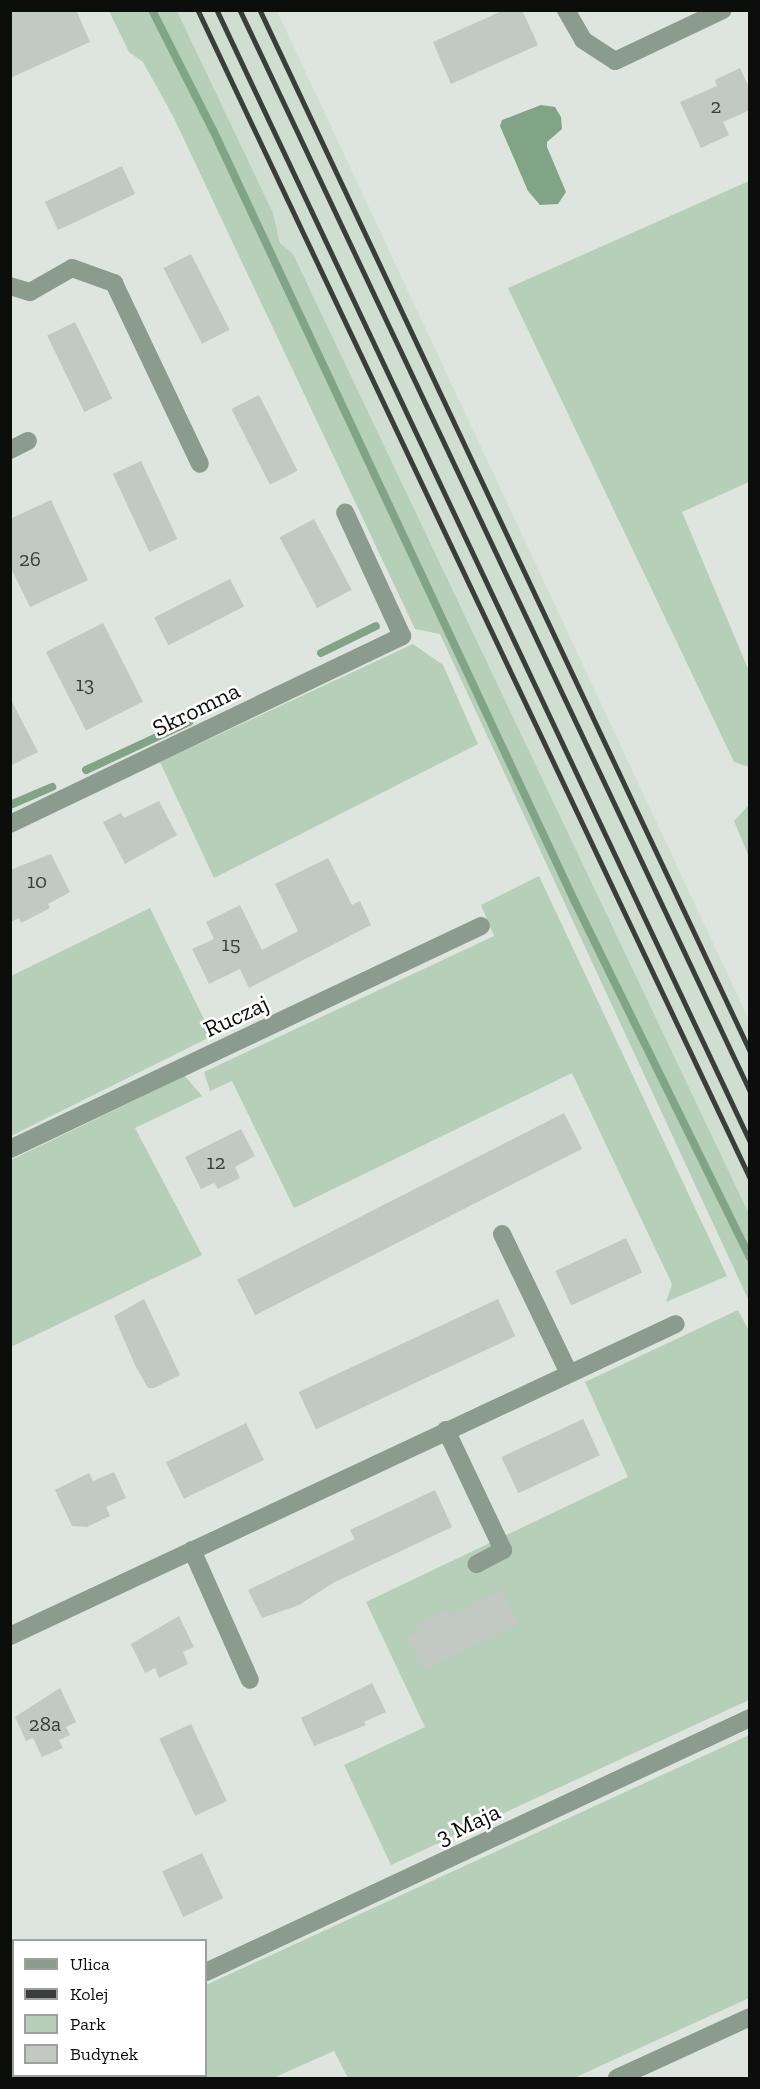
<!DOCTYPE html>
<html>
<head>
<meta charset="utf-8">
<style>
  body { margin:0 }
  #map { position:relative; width:760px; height:2089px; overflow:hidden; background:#dde5de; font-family:"Zilla Slab",serif }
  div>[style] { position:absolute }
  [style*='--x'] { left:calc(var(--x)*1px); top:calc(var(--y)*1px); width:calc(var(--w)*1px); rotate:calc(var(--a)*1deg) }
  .built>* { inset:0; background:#cfded1 }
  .green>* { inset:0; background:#b5cfb8 }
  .water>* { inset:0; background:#81a487 }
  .stream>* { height:8px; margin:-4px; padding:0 4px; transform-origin:4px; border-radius:4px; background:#81a487 }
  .building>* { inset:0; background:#c1c9c2; transform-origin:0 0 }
  .minor>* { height:18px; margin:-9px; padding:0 9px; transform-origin:9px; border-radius:9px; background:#8b9b8e }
  .rail>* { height:4.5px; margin:-2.25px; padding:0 2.25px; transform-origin:2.25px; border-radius:2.25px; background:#3a3e3b }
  span { translate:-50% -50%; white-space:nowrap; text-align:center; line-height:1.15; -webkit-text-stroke:5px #fff; paint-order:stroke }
  .number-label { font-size:21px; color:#393d3a }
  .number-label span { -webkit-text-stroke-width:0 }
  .street-label { font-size:24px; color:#0c0e0c }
  .frame { position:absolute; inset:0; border:12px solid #0c0e0c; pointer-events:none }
  .legend { position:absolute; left:12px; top:1939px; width:195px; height:138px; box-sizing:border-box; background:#fff; border:2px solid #9e9f9e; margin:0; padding:8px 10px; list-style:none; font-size:18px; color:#0c0e0c }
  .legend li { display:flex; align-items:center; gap:12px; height:30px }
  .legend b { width:30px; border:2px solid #9e9f9e }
</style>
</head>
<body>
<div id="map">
  <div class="built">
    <div style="clip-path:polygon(177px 11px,277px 11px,749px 1020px,749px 1214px,293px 254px,280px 243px,273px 213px)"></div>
  </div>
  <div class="green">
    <div style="clip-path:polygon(109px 11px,177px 11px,273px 213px,280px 243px,293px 254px,749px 1214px,749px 1301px,440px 634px,415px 629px,173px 116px,143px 62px,129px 52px)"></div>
    <div style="clip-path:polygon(749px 181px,749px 482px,682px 512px,749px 671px,749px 767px,734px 762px,508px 288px)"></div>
    <div style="clip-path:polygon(413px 644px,443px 665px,478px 744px,214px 878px,160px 762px)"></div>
    <div style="clip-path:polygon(749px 805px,749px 857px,734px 821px)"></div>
    <div style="clip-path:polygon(539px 876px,727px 1276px,666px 1302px,672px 1284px,572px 1073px,294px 1208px,232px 1081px,210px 1091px,204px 1072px,494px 936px,481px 905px)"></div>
    <div style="clip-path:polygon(150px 908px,212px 1036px,11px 1136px,11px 976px)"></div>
    <div style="clip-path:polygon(185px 1076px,202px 1096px,135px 1128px,202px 1255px,11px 1347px,11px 1160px)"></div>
    <div style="clip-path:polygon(738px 1310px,750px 1333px,749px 1700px,391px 1865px,344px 1765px,425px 1727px,366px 1602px,628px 1477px,585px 1382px)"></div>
    <div style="clip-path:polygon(749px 1735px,749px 1998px,574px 2078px,348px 2078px,334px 2051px,273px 2078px,199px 2078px,206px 2076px,206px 1985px)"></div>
  </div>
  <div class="water">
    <div style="clip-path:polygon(541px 105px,555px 107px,561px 117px,562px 129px,547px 142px,547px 147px,566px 192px,558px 204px,540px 205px,528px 191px,500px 126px,502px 120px)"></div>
  </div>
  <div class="stream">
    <div style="--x:152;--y:10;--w:135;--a:63.1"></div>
    <div style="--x:213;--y:130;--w:853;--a:64.88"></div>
    <div style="--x:575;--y:902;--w:396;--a:63.8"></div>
    <div style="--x:321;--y:653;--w:61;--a:-26.1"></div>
    <div style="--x:86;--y:770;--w:114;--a:-25"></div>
    <div style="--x:10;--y:805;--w:46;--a:-23.2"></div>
  </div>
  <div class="building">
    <div style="clip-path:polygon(10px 10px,76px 10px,90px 42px,10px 78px)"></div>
    <div style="clip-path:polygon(504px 10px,522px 10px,538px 45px,451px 84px,433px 42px)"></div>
    <div style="clip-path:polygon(740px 68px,750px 90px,750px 110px,723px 122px,729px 135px,701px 148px,680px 102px,717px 86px,715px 80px)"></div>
    <div style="left:122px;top:166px;width:31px;height:85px;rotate:65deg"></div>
    <div style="left:191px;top:254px;width:85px;height:31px;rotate:63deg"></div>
    <div style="left:75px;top:322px;width:85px;height:31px;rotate:64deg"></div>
    <div style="left:259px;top:395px;width:85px;height:31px;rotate:63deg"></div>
    <div style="left:141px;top:461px;width:86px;height:31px;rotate:65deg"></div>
    <div style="clip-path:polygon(51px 500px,88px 580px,30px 607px,10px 566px,10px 519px)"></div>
    <div style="left:314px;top:519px;width:80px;height:39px;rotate:62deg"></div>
    <div style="left:230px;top:579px;width:31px;height:85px;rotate:63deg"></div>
    <div style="left:103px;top:623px;width:88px;height:64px;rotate:63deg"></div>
    <div style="clip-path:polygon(10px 698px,38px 752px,10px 766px)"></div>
    <div style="clip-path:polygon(159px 801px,177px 835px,125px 864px,103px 822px,121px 813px,124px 818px)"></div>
    <div style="clip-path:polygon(51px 854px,70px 892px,48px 904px,50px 908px,21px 923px,19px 918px,10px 922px,10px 870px)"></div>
    <div style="clip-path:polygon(328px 858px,352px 905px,360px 901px,371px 925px,249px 988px,240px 969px,209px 984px,192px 949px,214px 939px,206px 922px,240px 905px,262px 950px,298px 931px,275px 884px)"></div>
    <div style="left:564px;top:1113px;width:40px;height:367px;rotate:63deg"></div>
    <div style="clip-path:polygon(241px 1129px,255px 1156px,235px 1167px,240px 1178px,218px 1189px,214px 1183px,201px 1189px,185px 1157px)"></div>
    <div style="left:626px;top:1238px;width:38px;height:78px;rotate:65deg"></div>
    <div style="clip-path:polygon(144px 1299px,180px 1375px,154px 1388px,148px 1388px,135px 1365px,114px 1316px)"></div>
    <div style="left:498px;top:1299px;width:41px;height:220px;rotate:65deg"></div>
    <div style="left:583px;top:1419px;width:40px;height:90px;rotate:65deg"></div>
    <div style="left:246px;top:1423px;width:41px;height:89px;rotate:64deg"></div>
    <div style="clip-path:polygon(114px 1472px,126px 1498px,106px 1507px,110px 1516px,87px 1527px,72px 1526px,55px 1490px,89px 1473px,93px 1481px)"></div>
    <div style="clip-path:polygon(435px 1490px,452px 1527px,333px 1583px,299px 1605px,262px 1618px,248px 1590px,355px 1539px,350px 1530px)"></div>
    <div style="clip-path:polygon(503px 1589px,519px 1625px,424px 1671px,407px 1637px,418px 1631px,415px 1624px,446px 1609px,449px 1615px)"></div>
    <div style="clip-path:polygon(179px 1616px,194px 1647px,183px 1652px,188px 1664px,159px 1678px,155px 1668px,145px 1673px,131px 1644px)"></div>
    <div style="clip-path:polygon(372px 1683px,386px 1712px,364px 1722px,366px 1725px,314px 1746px,301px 1718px)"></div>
    <div style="clip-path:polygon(60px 1688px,76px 1722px,66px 1727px,70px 1735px,59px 1740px,63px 1748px,42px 1757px,33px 1738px,26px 1741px,15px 1717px)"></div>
    <div style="left:191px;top:1724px;width:85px;height:35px;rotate:65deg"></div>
    <div style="left:202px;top:1853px;width:50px;height:44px;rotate:65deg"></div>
  </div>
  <div class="minor">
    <div style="--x:566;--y:10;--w:34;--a:60"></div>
    <div style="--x:583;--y:40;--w:38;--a:33"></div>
    <div style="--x:615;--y:61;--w:119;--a:-25.3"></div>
    <div style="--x:10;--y:286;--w:21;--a:17"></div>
    <div style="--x:30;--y:292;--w:48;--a:-29.7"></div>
    <div style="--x:72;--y:268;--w:45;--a:19.7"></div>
    <div style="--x:114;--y:283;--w:200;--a:64.6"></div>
    <div style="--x:10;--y:450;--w:20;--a:-27"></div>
    <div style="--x:10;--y:824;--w:435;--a:-25.6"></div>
    <div style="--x:402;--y:636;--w:136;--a:-114.7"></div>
    <div style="--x:10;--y:1149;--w:521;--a:-25.34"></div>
    <div style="--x:502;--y:1234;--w:154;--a:64.3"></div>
    <div style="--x:446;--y:1430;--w:133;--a:64.6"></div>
    <div style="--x:503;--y:1550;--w:30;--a:152"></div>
    <div style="--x:192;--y:1550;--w:142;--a:66"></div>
    <div style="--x:10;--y:1636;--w:735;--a:-25.1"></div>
    <div style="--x:206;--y:1972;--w:600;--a:-25.03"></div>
    <div style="--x:10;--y:2062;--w:4;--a:-27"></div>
    <div style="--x:617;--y:2078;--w:146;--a:-24.6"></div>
  </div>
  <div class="rail">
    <div style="--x:198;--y:10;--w:1292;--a:64.7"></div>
    <div style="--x:217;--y:10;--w:1250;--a:64.77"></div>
    <div style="--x:240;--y:10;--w:1195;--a:64.74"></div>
    <div style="--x:260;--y:10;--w:1151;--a:64.79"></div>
  </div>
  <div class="number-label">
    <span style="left:716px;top:106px">2</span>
    <span style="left:30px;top:559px">26</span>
    <span style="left:85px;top:684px">13</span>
    <span style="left:37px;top:881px">10</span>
    <span style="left:231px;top:944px">15</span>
    <span style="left:216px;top:1162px">12</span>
    <span style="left:45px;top:1724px">28a</span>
  </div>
  <div class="street-label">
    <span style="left:196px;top:709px;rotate:-26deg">Skromna</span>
    <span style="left:236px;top:1016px;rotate:-25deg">Ruczaj</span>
    <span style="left:468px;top:1824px;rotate:-25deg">3 Maja</span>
  </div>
  <div class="frame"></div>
  <ul class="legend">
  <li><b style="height:8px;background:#8b9b8e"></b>Ulica</li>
  <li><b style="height:8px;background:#3a3e3b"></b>Kolej</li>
  <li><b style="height:16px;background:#b5cfb8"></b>Park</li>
  <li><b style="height:16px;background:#c1c9c2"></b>Budynek</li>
  </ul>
</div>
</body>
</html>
